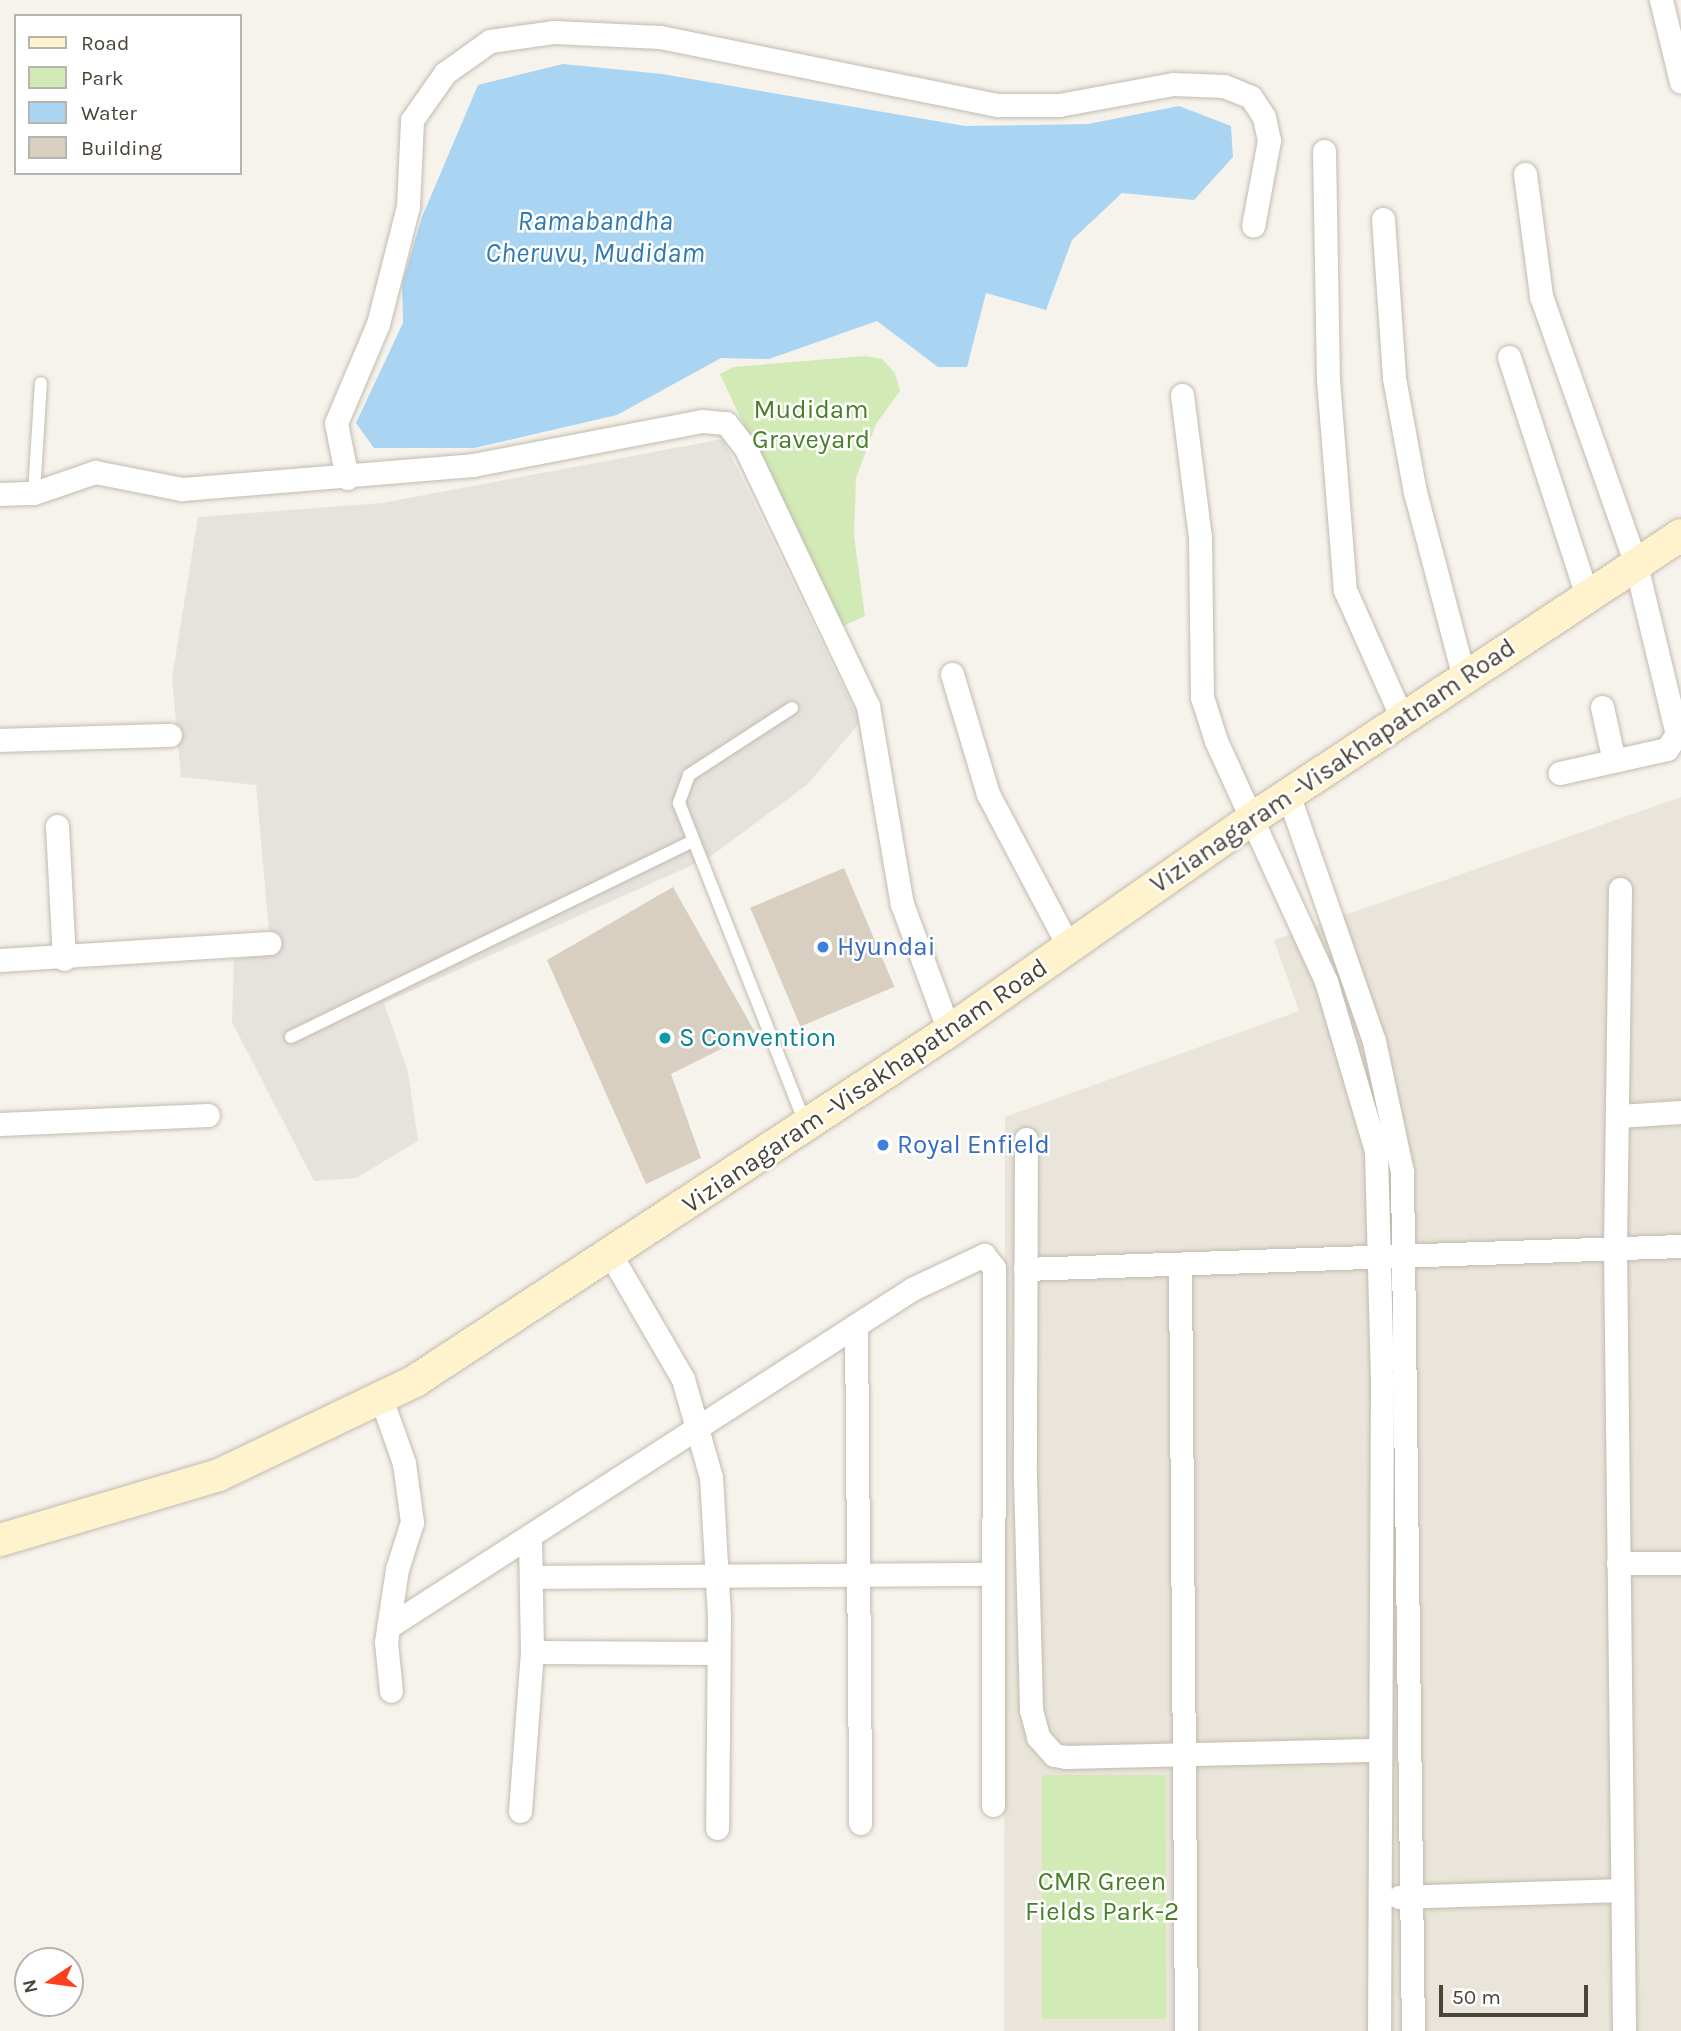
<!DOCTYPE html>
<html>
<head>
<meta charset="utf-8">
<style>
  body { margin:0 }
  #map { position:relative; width:1681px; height:2031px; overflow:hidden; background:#f6f3ec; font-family:Karla,sans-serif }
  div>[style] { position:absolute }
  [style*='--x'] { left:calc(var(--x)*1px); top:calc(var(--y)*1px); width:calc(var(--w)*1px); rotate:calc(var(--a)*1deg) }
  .residential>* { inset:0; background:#eae5da }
  .industrial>* { inset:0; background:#e6e2dd }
  .green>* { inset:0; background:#d2eab5; transform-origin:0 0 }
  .water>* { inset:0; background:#a9d4f2 }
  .building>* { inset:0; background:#d8cfc1; transform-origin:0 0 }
  .roads { filter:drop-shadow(0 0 2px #c2bbae) drop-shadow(0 0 2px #c2bbae) }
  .service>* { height:12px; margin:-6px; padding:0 6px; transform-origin:6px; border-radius:6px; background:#fff }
  .minor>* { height:23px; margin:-11.5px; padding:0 11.5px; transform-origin:11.5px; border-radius:11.5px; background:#fff }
  .secondary>* { height:32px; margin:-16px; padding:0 16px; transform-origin:16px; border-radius:16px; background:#fff3cd }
  .dots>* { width:19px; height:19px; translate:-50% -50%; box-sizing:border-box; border:4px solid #fff; border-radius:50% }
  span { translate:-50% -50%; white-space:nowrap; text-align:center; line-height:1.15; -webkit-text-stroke:5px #fff; paint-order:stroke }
  .park-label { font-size:26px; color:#4a7f2a }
  .street-label { font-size:26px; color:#4b4439 }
  .shop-label { font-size:26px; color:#366cbe }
  .left { translate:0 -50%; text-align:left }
  .culture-label { font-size:26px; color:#0d838f }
  .water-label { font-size:28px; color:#2e7ab2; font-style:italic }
  .legend { position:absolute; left:14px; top:14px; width:228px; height:161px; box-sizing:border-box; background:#fff; border:2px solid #b7b4b0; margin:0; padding:9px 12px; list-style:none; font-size:21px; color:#4b4439 }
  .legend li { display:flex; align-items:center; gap:14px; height:35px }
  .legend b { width:35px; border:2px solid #b7b4b0 }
  .north { position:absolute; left:14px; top:1947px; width:70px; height:70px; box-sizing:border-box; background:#fff; border:2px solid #b7b4b0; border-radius:50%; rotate:257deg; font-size:19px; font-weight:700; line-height:28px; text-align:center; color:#4b4439 }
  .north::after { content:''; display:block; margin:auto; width:24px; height:32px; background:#fc3f1d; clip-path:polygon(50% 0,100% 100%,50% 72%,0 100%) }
  .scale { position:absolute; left:1439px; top:1985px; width:149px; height:32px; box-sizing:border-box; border:4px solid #4b4439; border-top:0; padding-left:9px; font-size:21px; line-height:24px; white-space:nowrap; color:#4b4439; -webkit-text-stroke:5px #fff; paint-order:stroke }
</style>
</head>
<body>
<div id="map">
  <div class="residential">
    <i style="clip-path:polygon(1681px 797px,1681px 2031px,1004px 2031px,1005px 1117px,1299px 1011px,1274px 940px)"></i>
  </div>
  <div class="industrial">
    <i style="clip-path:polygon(723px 439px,860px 722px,808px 784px,710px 857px,384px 1003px,408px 1072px,418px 1141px,356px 1178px,314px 1181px,232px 1022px,234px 960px,271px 954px,256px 785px,181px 777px,172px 678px,198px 517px,382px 503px)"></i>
  </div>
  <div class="green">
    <i style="clip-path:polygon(865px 356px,882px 359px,895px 373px,900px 391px,876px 424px,856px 478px,854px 536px,865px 616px,839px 628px,720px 374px,733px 367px)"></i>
    <i style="left:1042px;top:1775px;width:124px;height:244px"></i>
  </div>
  <div class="water">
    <i style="clip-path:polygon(563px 64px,662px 74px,965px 126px,1088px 124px,1179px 106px,1231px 126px,1233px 157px,1194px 200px,1122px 193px,1072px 240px,1046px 310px,986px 293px,967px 367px,938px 367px,877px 321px,769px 359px,721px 358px,617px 415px,474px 448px,374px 448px,356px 423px,403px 323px,402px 284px,422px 217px,478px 85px)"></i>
  </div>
  <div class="building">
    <i style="left:844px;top:868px;width:129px;height:102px;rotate:67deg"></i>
    <i style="clip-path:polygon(673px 887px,755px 1032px,671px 1074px,701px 1158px,646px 1184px,547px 960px)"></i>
  </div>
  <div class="roads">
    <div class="service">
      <i style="--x:34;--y:493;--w:110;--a:-86.4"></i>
      <i style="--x:792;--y:708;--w:123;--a:147"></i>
      <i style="--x:689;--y:775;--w:30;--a:110"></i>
      <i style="--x:679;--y:803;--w:344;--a:68.5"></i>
      <i style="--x:291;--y:1037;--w:445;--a:-26"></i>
    </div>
    <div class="minor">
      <i style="--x:1661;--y:0;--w:84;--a:76.3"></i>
      <i style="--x:1324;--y:151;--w:229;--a:89"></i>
      <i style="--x:1328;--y:380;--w:211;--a:85.4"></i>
      <i style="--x:1345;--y:590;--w:140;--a:66"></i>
      <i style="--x:1525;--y:174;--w:123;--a:82.5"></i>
      <i style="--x:1541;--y:296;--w:285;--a:70.5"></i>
      <i style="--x:1636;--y:565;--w:174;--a:76.4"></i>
      <i style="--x:1677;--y:734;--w:18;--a:124"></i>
      <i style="--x:1667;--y:749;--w:110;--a:167.4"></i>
      <i style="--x:1383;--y:219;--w:159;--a:86"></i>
      <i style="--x:1394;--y:378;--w:116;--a:79.6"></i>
      <i style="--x:1415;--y:492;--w:191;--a:75.2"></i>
      <i style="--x:1509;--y:357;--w:250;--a:71.9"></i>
      <i style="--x:1182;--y:395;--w:143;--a:82.8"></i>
      <i style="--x:1200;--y:537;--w:160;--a:89.3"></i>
      <i style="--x:1202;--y:697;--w:46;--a:72.3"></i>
      <i style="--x:1216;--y:741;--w:264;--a:65.4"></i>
      <i style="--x:1326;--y:981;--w:177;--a:73.6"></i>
      <i style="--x:1376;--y:1151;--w:228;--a:88.5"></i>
      <i style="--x:1382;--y:1379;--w:652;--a:90.26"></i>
      <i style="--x:347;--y:478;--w:56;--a:-101.3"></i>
      <i style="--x:336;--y:423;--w:108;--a:-67"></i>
      <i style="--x:378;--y:324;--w:122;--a:-75.7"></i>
      <i style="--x:408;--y:206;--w:86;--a:-87.3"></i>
      <i style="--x:412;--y:120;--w:57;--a:-54.9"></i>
      <i style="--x:445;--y:73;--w:55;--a:-35.4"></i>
      <i style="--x:490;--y:41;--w:65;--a:-8"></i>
      <i style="--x:554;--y:32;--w:106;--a:2.7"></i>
      <i style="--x:660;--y:37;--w:345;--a:11.4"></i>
      <i style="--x:998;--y:105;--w:61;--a:0"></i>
      <i style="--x:1059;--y:105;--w:116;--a:-10.4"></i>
      <i style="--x:1173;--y:84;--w:51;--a:2.2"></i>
      <i style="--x:1224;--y:86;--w:29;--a:22"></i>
      <i style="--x:1251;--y:97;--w:24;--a:57"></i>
      <i style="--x:1264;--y:117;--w:24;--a:78"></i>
      <i style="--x:1269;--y:140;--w:87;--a:100.5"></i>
      <i style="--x:0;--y:494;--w:34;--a:-2"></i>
      <i style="--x:34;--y:493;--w:65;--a:-19"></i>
      <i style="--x:95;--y:472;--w:89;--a:11.1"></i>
      <i style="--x:182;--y:489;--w:292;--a:-4.7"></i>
      <i style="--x:473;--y:465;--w:233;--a:-10.9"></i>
      <i style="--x:702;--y:421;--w:24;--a:5"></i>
      <i style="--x:726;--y:423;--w:31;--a:52"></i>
      <i style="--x:745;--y:447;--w:287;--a:64.6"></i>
      <i style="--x:868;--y:706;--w:201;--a:80.3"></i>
      <i style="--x:902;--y:904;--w:135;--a:69.7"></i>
      <i style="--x:952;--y:674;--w:125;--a:73.3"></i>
      <i style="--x:988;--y:794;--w:173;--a:62.1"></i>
      <i style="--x:1602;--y:707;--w:55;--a:77.5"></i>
      <i style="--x:0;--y:740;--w:170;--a:-1.7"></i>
      <i style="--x:1288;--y:794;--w:262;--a:70.8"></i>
      <i style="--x:1374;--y:1041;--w:134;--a:77.9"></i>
      <i style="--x:1402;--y:1172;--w:859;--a:89.27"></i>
      <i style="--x:57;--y:826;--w:133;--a:87"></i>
      <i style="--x:1620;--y:889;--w:358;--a:90.8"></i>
      <i style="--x:1615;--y:1247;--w:784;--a:89.34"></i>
      <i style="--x:0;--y:960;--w:270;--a:-3.6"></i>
      <i style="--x:1618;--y:1116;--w:63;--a:-3.6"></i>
      <i style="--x:0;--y:1124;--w:208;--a:-2.5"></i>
      <i style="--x:1026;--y:1139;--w:339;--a:90.2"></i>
      <i style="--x:1025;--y:1478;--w:232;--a:88.5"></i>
      <i style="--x:1031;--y:1710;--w:28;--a:75"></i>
      <i style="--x:1038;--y:1737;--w:24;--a:48"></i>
      <i style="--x:1054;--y:1755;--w:12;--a:9"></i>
      <i style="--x:1066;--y:1757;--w:314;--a:-1.3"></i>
      <i style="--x:612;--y:1257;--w:141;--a:59.8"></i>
      <i style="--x:683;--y:1379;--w:102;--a:74.1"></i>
      <i style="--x:711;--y:1477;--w:138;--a:86.7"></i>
      <i style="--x:719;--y:1615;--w:213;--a:90.5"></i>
      <i style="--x:1180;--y:1266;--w:765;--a:89.55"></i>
      <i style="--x:1025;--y:1269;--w:656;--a:-2.01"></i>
      <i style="--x:856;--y:1325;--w:498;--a:89.5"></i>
      <i style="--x:381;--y:1398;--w:69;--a:70.5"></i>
      <i style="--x:404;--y:1463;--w:60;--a:82.3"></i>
      <i style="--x:412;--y:1522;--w:49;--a:107.7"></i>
      <i style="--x:397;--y:1569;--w:74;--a:98.6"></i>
      <i style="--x:386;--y:1642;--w:49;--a:84.2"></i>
      <i style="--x:1618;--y:1563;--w:63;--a:0"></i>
      <i style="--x:531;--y:1577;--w:462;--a:-0.4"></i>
      <i style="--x:388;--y:1627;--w:624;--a:-32.82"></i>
      <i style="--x:912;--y:1289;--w:80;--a:-25.3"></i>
      <i style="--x:984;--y:1255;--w:16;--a:52"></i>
      <i style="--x:994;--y:1268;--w:537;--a:90.11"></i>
      <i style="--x:532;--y:1652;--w:186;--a:0.3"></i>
      <i style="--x:520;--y:1811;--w:159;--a:-85.7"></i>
      <i style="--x:532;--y:1652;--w:113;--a:-91"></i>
      <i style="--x:1399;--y:1897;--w:221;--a:-1.8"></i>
    </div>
    <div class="secondary">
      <i style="--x:0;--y:1540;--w:228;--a:-16.5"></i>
      <i style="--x:219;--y:1475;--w:217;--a:-25.6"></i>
      <i style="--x:415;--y:1381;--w:638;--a:-33.24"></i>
      <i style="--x:949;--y:1031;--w:371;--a:-35"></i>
      <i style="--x:1253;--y:818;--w:513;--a:-33.47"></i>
    </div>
  </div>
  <div class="dots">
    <i style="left:823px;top:947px;background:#3f7fe0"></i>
    <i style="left:665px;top:1038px;background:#0f9aa8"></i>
    <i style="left:883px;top:1145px;background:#3f7fe0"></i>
  </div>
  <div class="park-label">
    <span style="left:811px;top:425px">Mudidam<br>Graveyard</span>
    <span style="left:1102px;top:1897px">CMR Green<br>Fields Park-2</span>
  </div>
  <div class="street-label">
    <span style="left:1333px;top:766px;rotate:-34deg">Vizianagaram -Visakhapatnam Road</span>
    <span style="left:865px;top:1086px;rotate:-34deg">Vizianagaram -Visakhapatnam Road</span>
  </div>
  <div class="shop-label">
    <span class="left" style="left:837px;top:947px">Hyundai</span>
    <span class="left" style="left:897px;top:1145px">Royal Enfield</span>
  </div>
  <div class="culture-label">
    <span class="left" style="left:679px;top:1038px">S Convention</span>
  </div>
  <div class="water-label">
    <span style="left:595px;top:237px">Ramabandha<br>Cheruvu, Mudidam</span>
  </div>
  <ul class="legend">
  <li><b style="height:9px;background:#fff3cd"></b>Road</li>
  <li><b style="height:19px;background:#d2eab5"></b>Park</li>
  <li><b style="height:19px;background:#a9d4f2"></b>Water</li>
  <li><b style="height:19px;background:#d8cfc1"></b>Building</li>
  </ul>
  <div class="north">N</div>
  <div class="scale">50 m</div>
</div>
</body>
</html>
